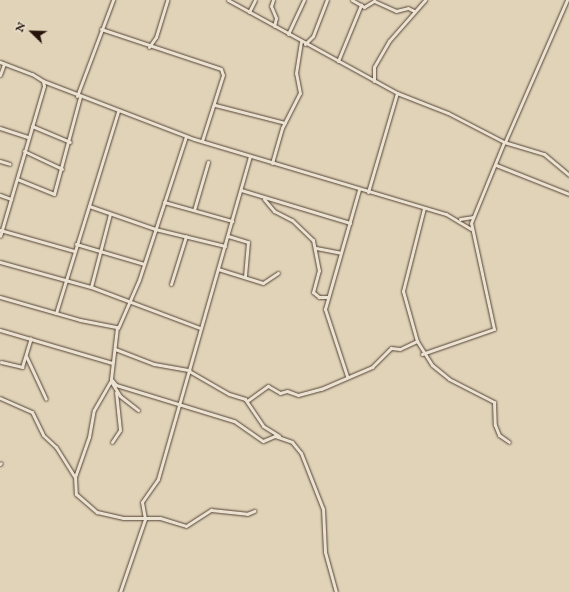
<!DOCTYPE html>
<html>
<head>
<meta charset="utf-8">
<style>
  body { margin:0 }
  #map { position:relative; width:569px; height:592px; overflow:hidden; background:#e0d3b8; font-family:"IM FELL English",serif }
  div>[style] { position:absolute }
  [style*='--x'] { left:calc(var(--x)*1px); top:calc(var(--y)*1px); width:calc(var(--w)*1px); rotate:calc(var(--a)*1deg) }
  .roads { filter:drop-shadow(0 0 1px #554336) drop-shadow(0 0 1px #554336) }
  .street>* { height:3px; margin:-1.5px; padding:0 1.5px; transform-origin:1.5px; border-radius:1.5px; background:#ebe2d1 }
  span { translate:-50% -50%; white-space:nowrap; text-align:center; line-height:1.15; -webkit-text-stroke:3.5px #ebe2d1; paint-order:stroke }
  .north { position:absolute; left:12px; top:12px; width:40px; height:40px; -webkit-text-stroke:3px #ebe2d1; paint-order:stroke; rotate:293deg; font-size:11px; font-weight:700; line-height:16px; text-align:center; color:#27130b }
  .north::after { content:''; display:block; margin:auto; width:14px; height:18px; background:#27130b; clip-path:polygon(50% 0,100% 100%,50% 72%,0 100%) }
</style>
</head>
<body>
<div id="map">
  <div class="roads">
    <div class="street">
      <i style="--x:228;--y:0;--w:193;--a:28.8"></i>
      <i style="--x:397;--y:93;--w:55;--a:21.4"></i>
      <i style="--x:448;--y:113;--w:63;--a:27.4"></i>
      <i style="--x:504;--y:142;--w:42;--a:16.7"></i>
      <i style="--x:544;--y:154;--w:33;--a:40"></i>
      <i style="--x:273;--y:0;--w:6;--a:108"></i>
      <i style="--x:271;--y:6;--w:13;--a:67"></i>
      <i style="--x:276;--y:18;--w:8;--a:104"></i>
      <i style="--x:352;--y:0;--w:14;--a:30"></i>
      <i style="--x:364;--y:7;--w:12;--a:-31"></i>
      <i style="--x:374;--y:1;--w:24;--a:24"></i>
      <i style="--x:396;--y:11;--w:12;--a:-14"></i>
      <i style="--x:408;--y:8;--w:7;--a:27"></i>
      <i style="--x:249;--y:12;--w:13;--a:-63"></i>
      <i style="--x:101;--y:29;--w:126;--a:18.4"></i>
      <i style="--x:221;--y:69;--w:6;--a:72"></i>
      <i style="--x:223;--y:75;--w:69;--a:107.7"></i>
      <i style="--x:288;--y:34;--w:38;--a:-65"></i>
      <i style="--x:305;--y:44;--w:11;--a:-45"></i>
      <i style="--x:313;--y:36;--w:39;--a:-69"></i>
      <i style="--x:149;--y:47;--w:12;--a:-55"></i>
      <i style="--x:156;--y:37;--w:39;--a:-73"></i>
      <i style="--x:338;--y:61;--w:61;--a:-67.7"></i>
      <i style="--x:0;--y:62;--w:34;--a:21"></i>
      <i style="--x:32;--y:74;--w:13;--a:32"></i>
      <i style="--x:43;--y:81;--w:5;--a:79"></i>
      <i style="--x:44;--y:86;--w:156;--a:106.3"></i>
      <i style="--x:0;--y:75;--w:12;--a:-70"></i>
      <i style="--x:43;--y:81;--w:162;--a:21"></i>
      <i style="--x:194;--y:139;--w:263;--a:16.6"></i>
      <i style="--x:446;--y:214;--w:29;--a:31"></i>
      <i style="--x:374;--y:81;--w:14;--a:-90"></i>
      <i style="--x:374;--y:67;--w:30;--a:-60"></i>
      <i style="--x:389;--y:41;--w:55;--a:-48.7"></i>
      <i style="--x:77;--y:96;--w:103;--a:-69.4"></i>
      <i style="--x:215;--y:105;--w:72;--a:14.4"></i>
      <i style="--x:32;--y:126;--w:41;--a:22.8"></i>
      <i style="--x:0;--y:128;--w:29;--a:18"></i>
      <i style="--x:505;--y:142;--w:155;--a:-66.4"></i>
      <i style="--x:24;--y:151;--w:42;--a:25.3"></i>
      <i style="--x:0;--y:161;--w:10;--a:17"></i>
      <i style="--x:272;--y:163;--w:36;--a:-74"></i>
      <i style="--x:282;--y:128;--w:39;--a:-63"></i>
      <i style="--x:300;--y:93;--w:20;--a:-101"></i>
      <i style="--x:296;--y:73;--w:31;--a:-81"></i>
      <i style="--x:496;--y:165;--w:79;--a:21.7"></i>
      <i style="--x:17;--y:179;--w:40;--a:22"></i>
      <i style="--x:54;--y:194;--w:100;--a:-75"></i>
      <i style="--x:241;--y:190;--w:114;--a:16.8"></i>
      <i style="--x:368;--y:192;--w:103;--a:-73.7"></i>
      <i style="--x:0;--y:195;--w:12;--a:20"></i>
      <i style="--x:264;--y:199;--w:16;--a:50"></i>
      <i style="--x:274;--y:211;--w:20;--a:27"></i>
      <i style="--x:292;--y:220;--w:29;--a:44"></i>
      <i style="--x:313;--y:240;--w:31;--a:79"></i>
      <i style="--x:319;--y:270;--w:23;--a:105"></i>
      <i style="--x:313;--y:292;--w:8;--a:40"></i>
      <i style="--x:319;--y:297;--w:9;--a:0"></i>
      <i style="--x:164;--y:202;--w:71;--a:15.6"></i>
      <i style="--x:89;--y:206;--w:70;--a:19.2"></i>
      <i style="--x:155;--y:229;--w:72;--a:13.7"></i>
      <i style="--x:424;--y:208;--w:86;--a:104.2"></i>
      <i style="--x:403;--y:291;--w:52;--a:74.4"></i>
      <i style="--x:417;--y:341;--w:28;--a:58"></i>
      <i style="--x:432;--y:365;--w:22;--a:39"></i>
      <i style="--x:449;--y:379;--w:51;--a:27.1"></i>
      <i style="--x:494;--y:402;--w:23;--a:88"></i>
      <i style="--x:495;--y:425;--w:11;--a:68"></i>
      <i style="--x:499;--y:435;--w:12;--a:35"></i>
      <i style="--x:194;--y:210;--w:50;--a:-73.7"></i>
      <i style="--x:460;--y:219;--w:12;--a:-9"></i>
      <i style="--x:0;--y:230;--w:77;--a:15.8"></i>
      <i style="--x:228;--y:236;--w:21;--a:17"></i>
      <i style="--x:248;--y:242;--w:35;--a:95"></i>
      <i style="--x:76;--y:244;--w:71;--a:16.4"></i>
      <i style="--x:316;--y:248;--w:25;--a:11"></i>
      <i style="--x:0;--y:262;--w:94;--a:15.4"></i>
      <i style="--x:91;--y:287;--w:116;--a:20.6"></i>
      <i style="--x:218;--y:269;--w:47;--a:17.3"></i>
      <i style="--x:263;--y:283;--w:18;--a:-34"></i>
      <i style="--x:171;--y:284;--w:50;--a:-72.6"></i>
      <i style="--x:91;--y:287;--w:75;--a:-75.4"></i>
      <i style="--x:0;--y:297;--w:83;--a:16"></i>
      <i style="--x:80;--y:320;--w:38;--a:11"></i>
      <i style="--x:117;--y:327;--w:52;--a:96.6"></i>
      <i style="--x:111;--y:379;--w:8;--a:50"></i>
      <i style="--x:116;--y:385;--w:123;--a:17"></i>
      <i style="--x:234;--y:421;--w:35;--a:35"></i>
      <i style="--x:263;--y:441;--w:13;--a:-23"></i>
      <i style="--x:275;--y:436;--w:18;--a:19"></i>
      <i style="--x:292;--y:442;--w:14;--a:51"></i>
      <i style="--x:301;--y:453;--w:60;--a:68.6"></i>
      <i style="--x:323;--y:509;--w:43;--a:87.3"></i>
      <i style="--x:325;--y:552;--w:41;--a:74.6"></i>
      <i style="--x:56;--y:313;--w:211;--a:-72.9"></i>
      <i style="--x:118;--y:328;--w:52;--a:-66.4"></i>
      <i style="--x:139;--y:280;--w:151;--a:-71.9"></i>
      <i style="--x:0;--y:330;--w:117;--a:16.4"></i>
      <i style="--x:115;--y:349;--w:42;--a:21"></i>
      <i style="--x:154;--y:364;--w:36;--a:10"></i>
      <i style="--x:422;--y:354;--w:76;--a:-19.1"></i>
      <i style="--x:494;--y:329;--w:108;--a:-102.2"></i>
      <i style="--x:471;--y:223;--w:87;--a:-67.8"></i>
      <i style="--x:26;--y:356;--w:47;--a:65.1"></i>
      <i style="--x:1;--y:362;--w:22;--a:13"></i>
      <i style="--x:22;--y:367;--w:30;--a:-73"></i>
      <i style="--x:189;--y:371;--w:46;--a:29.9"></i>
      <i style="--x:229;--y:394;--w:17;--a:17"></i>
      <i style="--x:245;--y:399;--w:32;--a:56"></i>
      <i style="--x:263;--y:426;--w:19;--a:32"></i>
      <i style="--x:347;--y:376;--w:71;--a:-108.2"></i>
      <i style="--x:325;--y:309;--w:124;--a:-74.1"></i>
      <i style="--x:112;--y:383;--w:15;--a:58"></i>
      <i style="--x:120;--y:396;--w:23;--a:38"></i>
      <i style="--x:0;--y:398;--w:35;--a:24"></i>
      <i style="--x:32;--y:412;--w:25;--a:64"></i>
      <i style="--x:43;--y:435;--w:18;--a:43"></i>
      <i style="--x:56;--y:447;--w:36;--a:58"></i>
      <i style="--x:75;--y:477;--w:17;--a:87"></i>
      <i style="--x:76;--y:494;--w:28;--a:41"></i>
      <i style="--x:97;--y:512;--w:27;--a:13"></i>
      <i style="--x:123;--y:518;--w:37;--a:0"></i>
      <i style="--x:160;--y:518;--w:27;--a:17"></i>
      <i style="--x:186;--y:526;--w:30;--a:-33"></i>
      <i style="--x:211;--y:510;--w:36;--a:6"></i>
      <i style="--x:247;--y:514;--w:8;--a:-23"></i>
      <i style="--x:247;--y:401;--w:26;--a:-36"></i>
      <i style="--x:268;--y:386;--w:14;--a:30"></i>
      <i style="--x:280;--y:393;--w:7;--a:-16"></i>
      <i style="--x:287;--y:391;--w:12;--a:20"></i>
      <i style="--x:298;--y:395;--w:24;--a:-15"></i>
      <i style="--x:321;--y:389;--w:56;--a:-23.3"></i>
      <i style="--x:372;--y:367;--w:27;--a:-45"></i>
      <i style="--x:391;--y:348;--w:9;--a:6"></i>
      <i style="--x:400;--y:349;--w:19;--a:-25"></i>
      <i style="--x:112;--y:442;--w:14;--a:-56"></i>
      <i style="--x:120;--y:430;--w:38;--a:-96"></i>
      <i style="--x:0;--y:464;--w:1;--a:-45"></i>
      <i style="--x:75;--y:477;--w:42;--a:-70.7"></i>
      <i style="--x:89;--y:437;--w:27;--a:-80"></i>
      <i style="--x:94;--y:410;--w:34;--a:-60"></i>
      <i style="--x:120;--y:592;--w:77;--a:-71.1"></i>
      <i style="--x:145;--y:519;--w:17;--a:-100"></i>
      <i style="--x:142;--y:502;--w:28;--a:-55"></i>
      <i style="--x:158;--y:479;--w:335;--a:-74.1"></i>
    </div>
  </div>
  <div class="north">N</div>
</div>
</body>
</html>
